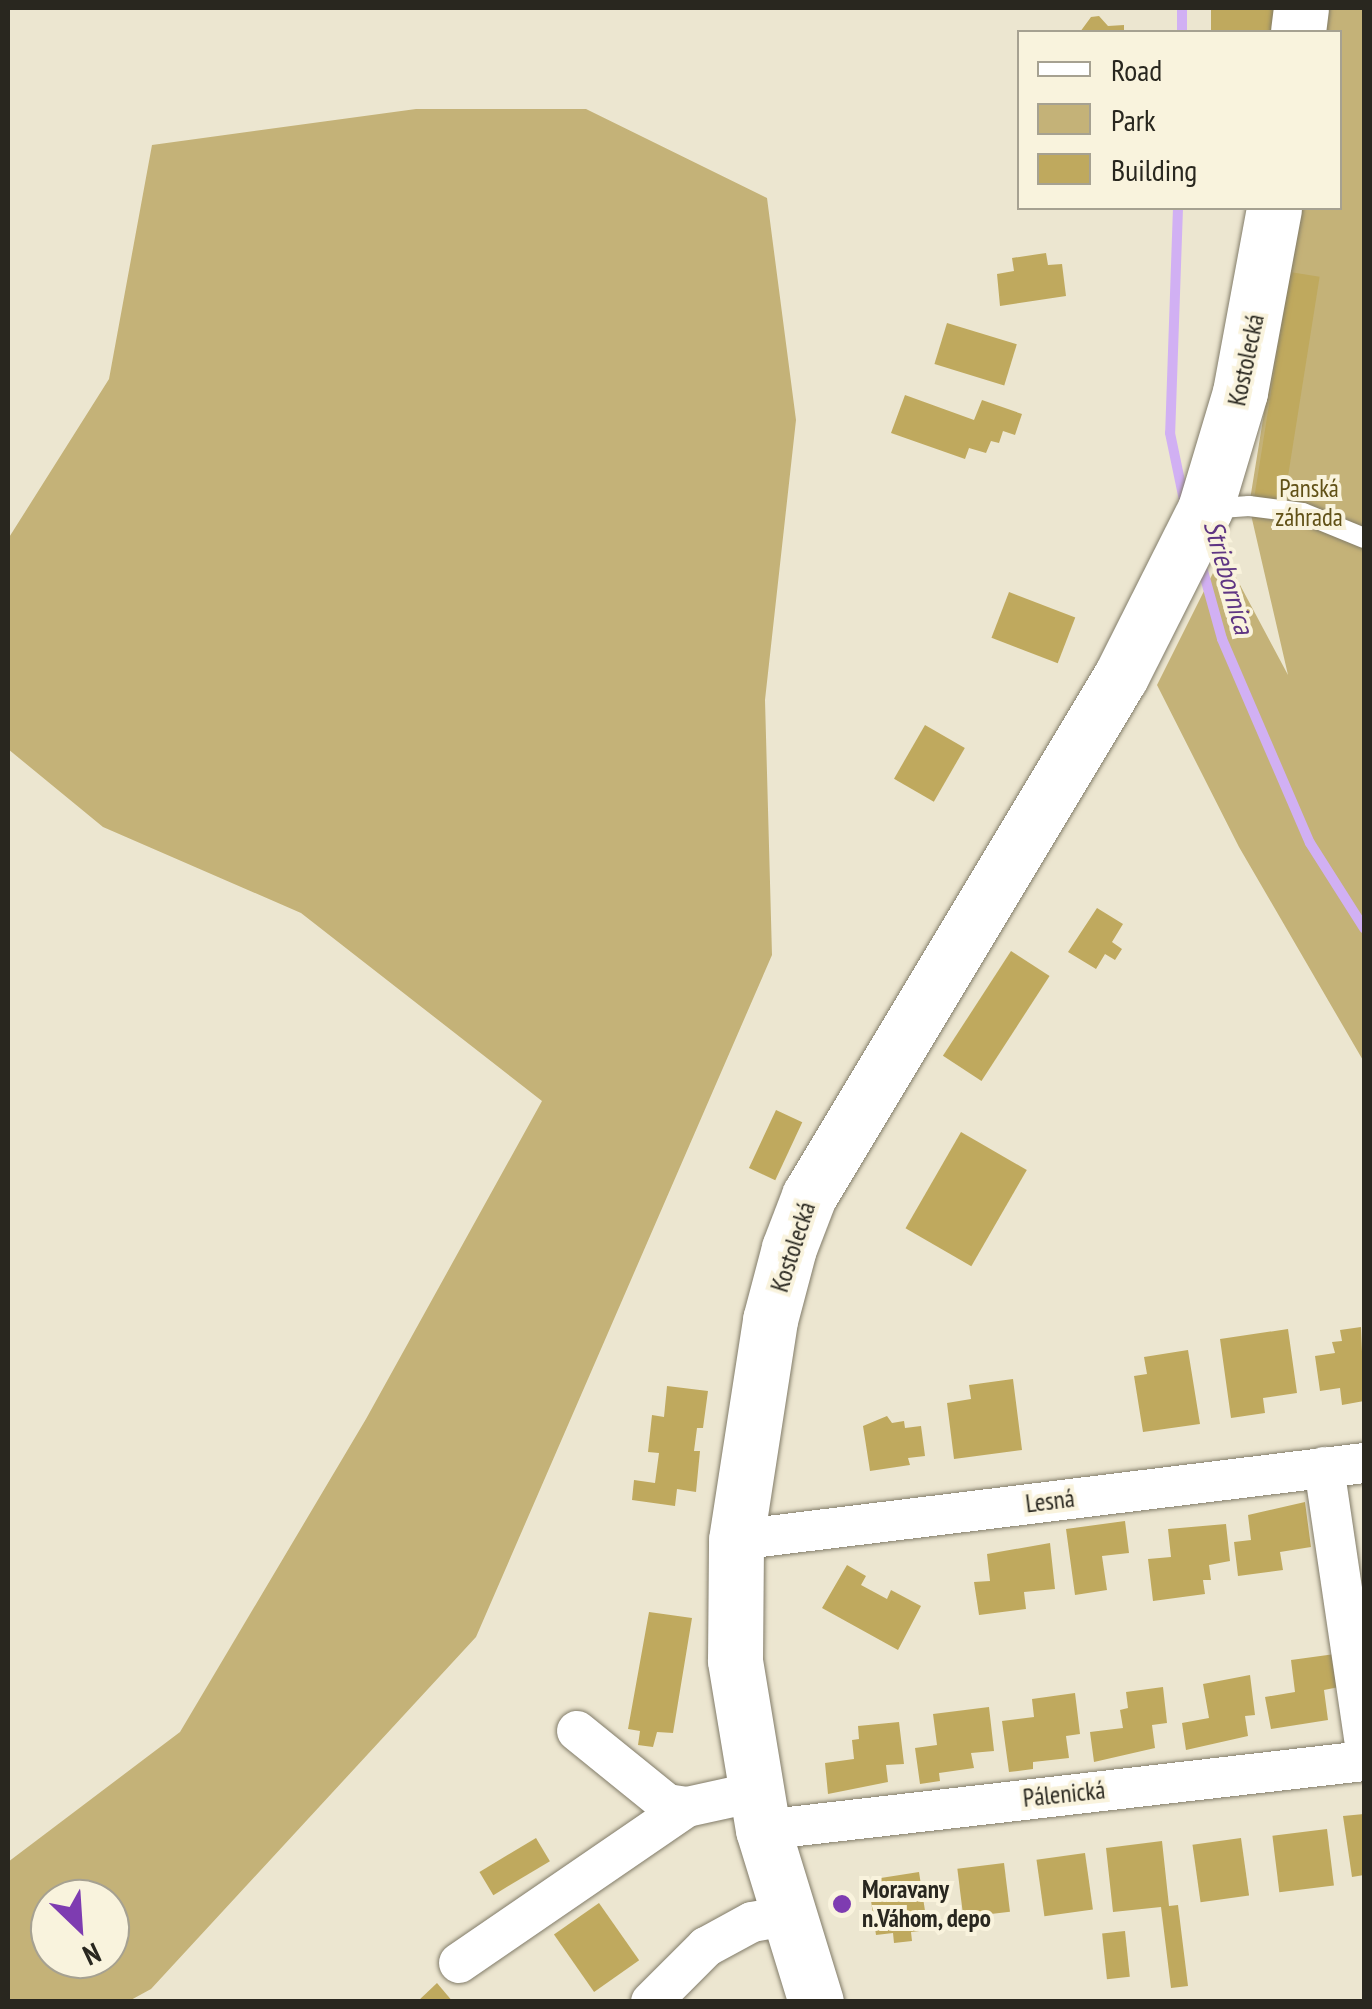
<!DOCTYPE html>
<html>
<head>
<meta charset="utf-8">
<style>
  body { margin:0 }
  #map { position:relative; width:1372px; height:2009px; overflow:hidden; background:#ece6d0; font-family:"PT Sans Narrow",sans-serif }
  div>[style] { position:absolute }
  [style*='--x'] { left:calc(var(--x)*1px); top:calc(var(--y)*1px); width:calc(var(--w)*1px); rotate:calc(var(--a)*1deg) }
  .green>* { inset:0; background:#c4b278 }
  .stream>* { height:10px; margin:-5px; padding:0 5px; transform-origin:5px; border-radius:5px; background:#d1b0f3 }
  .building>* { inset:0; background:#bfa95e; transform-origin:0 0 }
  .roads { filter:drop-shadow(0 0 2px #827c69) drop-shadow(0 0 2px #827c69) }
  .lane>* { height:20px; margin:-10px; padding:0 10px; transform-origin:10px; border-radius:10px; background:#fff }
  .street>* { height:40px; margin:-20px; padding:0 20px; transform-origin:20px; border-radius:20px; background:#fff }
  .secondary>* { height:55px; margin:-27.5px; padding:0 27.5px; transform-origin:27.5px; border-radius:27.5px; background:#fff }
  .dots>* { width:28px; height:28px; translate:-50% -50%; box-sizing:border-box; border:5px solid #f9f3dd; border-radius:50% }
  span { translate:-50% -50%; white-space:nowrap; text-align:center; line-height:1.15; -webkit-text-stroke:8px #f9f3dd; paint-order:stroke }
  .street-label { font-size:25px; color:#29271f }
  .park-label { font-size:25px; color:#615117 }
  .poi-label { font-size:25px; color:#29271f; font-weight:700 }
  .left { translate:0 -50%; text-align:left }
  .water-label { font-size:28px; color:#5f3583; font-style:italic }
  .frame { position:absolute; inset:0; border:10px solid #29271f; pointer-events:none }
  .legend { position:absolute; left:1017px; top:30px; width:325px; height:180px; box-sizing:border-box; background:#f9f3dd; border:2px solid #a6a191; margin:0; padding:12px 18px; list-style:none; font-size:30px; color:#29271f }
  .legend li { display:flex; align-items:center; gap:20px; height:50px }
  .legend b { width:50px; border:2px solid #a6a191 }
  .north { position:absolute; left:30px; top:1879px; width:100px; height:100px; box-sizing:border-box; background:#f9f3dd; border:2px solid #a6a191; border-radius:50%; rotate:155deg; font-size:28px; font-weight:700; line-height:40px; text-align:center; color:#29271f }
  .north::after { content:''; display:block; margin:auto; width:35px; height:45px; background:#7e3cb1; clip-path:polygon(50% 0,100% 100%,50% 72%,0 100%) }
</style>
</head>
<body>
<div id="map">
  <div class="green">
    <i style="clip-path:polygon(1327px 8px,1364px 8px,1364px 1062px,1239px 847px,1157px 685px,1223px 553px,1288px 675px,1249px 506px,1297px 208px,1340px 208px,1340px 32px,1323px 32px)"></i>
    <i style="clip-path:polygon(evenodd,416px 109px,586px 109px,767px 198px,796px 420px,765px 700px,772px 955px,476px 1637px,151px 1989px,129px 2001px,8px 2001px,8px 1862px,180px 1732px,366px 1419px,542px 1101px,301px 913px,103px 827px,8px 749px,8px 539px,109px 379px,152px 145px,416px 109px,110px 1899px,110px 1959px,50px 1959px,50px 1899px,110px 1899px)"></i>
  </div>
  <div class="stream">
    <i style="--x:1182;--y:8;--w:24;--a:90"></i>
    <i style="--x:1178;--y:208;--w:225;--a:92"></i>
    <i style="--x:1170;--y:433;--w:74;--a:78.2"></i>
    <i style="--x:1200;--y:560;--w:82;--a:74.4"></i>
    <i style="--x:1222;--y:639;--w:222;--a:66.7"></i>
    <i style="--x:1310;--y:843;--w:101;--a:57.6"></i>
  </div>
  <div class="building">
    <i style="left:1211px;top:8px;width:65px;height:24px"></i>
    <i style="clip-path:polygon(1099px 16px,1108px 26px,1124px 25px,1124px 32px,1080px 32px,1091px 17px)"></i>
    <i style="clip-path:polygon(1046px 253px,1048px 265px,1062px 264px,1066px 296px,1000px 306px,997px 274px,1014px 271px,1012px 258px)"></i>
    <i style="left:1290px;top:272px;width:30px;height:229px;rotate:9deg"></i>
    <i style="left:947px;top:323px;width:73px;height:43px;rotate:17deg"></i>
    <i style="clip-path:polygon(905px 395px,974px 420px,982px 400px,1022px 414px,1015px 435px,1003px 431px,999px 443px,991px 441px,986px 453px,969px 448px,965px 459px,891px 433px)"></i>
    <i style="left:1009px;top:592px;width:71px;height:49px;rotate:21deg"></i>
    <i style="left:925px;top:725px;width:46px;height:62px;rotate:30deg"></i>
    <i style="clip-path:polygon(1097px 908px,1123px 924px,1112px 942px,1122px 949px,1115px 960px,1105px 954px,1096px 969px,1068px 952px)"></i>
    <i style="left:1011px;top:951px;width:46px;height:125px;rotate:33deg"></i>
    <i style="left:776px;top:1110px;width:29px;height:64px;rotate:25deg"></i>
    <i style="left:961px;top:1132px;width:76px;height:111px;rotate:30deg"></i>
    <i style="clip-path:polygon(1361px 1327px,1364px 1401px,1342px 1405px,1340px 1388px,1320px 1391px,1315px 1356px,1335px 1353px,1332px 1342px,1342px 1341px,1340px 1330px)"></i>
    <i style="clip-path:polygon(1288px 1329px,1297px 1393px,1263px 1398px,1265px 1413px,1231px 1418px,1220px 1339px)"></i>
    <i style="clip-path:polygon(1188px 1350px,1200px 1424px,1143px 1432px,1134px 1376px,1147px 1374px,1144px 1357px)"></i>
    <i style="clip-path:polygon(1013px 1379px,1022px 1450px,954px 1459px,947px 1403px,971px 1399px,969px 1385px)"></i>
    <i style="clip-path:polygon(667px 1386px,708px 1391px,703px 1428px,697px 1428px,694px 1451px,700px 1451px,696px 1492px,677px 1489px,675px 1506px,632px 1500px,634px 1480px,655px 1483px,659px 1453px,648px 1452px,652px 1415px,664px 1417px)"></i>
    <i style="clip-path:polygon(887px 1416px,892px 1423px,904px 1421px,905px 1428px,921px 1426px,925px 1456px,908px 1458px,910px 1465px,870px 1471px,863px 1426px)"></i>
    <i style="clip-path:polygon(1305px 1502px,1311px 1547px,1280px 1552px,1283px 1570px,1238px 1576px,1234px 1542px,1251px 1540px,1248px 1515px)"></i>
    <i style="clip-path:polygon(1125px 1521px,1129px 1553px,1102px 1556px,1107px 1590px,1075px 1595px,1066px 1529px)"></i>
    <i style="clip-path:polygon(1226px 1524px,1230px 1561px,1209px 1565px,1211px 1580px,1203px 1580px,1205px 1594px,1153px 1601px,1148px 1559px,1171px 1557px,1168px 1529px)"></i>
    <i style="clip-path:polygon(1050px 1543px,1055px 1589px,1024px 1592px,1026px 1609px,979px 1615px,974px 1582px,990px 1581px,987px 1554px)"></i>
    <i style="clip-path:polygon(847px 1565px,866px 1576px,861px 1585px,887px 1599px,891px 1590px,921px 1606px,898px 1650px,822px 1608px)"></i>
    <i style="clip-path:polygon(649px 1612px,692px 1618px,673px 1733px,657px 1732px,653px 1747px,638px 1745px,640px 1731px,628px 1729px)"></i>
    <i style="clip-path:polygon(1335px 1654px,1339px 1687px,1324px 1690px,1328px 1720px,1271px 1729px,1265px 1697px,1295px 1692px,1291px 1660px)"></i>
    <i style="clip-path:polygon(1250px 1675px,1255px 1715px,1245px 1716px,1248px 1736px,1186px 1750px,1182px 1723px,1209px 1718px,1203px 1684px)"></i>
    <i style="clip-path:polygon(1163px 1687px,1167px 1723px,1152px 1725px,1155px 1748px,1094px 1762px,1090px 1732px,1123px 1728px,1120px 1710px,1128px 1708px,1126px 1692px)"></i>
    <i style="clip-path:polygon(1075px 1693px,1080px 1734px,1066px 1736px,1069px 1758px,1033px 1762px,1033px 1769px,1009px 1772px,1002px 1721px,1034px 1717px,1032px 1699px)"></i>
    <i style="clip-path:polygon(989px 1707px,994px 1751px,971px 1753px,974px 1768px,939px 1773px,940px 1781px,920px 1784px,915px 1748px,937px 1745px,933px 1714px)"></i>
    <i style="clip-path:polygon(899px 1722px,904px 1764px,886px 1765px,888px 1782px,828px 1794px,825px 1763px,854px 1759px,852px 1740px,859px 1739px,858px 1726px)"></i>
    <i style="clip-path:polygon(1364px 1814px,1364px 1875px,1352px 1877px,1343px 1816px)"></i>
    <i style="left:1327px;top:1829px;width:57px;height:55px;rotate:83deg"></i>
    <i style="left:536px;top:1838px;width:27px;height:66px;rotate:59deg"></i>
    <i style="left:1241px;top:1838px;width:58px;height:49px;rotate:82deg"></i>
    <i style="clip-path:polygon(1162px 1841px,1169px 1906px,1178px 1905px,1188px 1986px,1171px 1988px,1161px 1907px,1113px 1912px,1106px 1848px)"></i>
    <i style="left:1085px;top:1853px;width:57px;height:49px;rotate:82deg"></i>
    <i style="left:1004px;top:1863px;width:49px;height:47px;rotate:83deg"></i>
    <i style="clip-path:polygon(919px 1872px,928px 1930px,911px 1932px,912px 1941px,894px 1943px,893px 1933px,876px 1935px,868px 1880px)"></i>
    <i style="left:599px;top:1903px;width:70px;height:55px;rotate:55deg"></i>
    <i style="left:1125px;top:1931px;width:46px;height:23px;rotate:84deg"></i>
    <i style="clip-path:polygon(437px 1983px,453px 2002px,417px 2002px)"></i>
  </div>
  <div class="roads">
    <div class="lane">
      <i style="--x:1207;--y:509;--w:42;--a:-4.1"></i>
      <i style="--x:1249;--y:506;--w:54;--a:7.4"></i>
      <i style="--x:1303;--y:513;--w:66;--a:22.3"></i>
    </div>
    <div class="street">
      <i style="--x:1324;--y:1467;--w:275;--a:81.6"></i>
      <i style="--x:736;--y:1540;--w:633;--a:-6.99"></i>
      <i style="--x:577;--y:1731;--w:116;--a:39"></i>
      <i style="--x:667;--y:1804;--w:20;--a:9"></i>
      <i style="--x:687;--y:1807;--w:70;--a:-12.4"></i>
      <i style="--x:763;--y:1830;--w:605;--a:-6.55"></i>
      <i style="--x:459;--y:1963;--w:276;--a:-34.4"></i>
      <i style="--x:651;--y:2002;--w:78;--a:-45"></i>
      <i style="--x:706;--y:1947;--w:52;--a:-28.5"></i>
      <i style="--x:752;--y:1922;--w:35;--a:-10"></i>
    </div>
    <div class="secondary">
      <i style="--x:1298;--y:32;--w:24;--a:-83"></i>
      <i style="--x:816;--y:2002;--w:180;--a:-107.1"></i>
      <i style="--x:763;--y:1830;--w:172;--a:-99.4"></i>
      <i style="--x:735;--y:1660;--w:120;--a:-89.5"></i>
      <i style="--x:736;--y:1540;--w:223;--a:-81.2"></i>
      <i style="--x:770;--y:1320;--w:74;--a:-75.2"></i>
      <i style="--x:789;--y:1248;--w:56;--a:-69"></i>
      <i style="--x:809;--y:1196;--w:606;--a:-59.04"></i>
      <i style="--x:1121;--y:676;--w:187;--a:-63.3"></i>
      <i style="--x:1205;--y:509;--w:122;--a:-73.3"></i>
      <i style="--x:1240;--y:392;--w:187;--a:-79.5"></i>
    </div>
  </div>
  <div class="dots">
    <i style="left:842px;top:1904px;background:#7e3cb1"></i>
  </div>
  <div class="street-label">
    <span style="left:1246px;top:360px;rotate:-78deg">Kostolecká</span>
    <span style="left:793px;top:1247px;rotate:-72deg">Kostolecká</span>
    <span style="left:1050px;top:1501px;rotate:-7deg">Lesná</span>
    <span style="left:1064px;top:1794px;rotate:-6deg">Pálenická</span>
  </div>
  <div class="park-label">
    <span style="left:1309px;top:503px">Panská<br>záhrada</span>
  </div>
  <div class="poi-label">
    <span class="left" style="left:862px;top:1904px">Moravany<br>n.Váhom, depo</span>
  </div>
  <div class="water-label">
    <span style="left:1229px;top:577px;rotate:74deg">Striebornica</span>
  </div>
  <div class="frame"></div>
  <ul class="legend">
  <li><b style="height:12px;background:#fff"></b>Road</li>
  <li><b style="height:28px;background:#c4b278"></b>Park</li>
  <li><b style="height:28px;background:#bfa95e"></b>Building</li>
  </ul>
  <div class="north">N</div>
</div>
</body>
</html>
